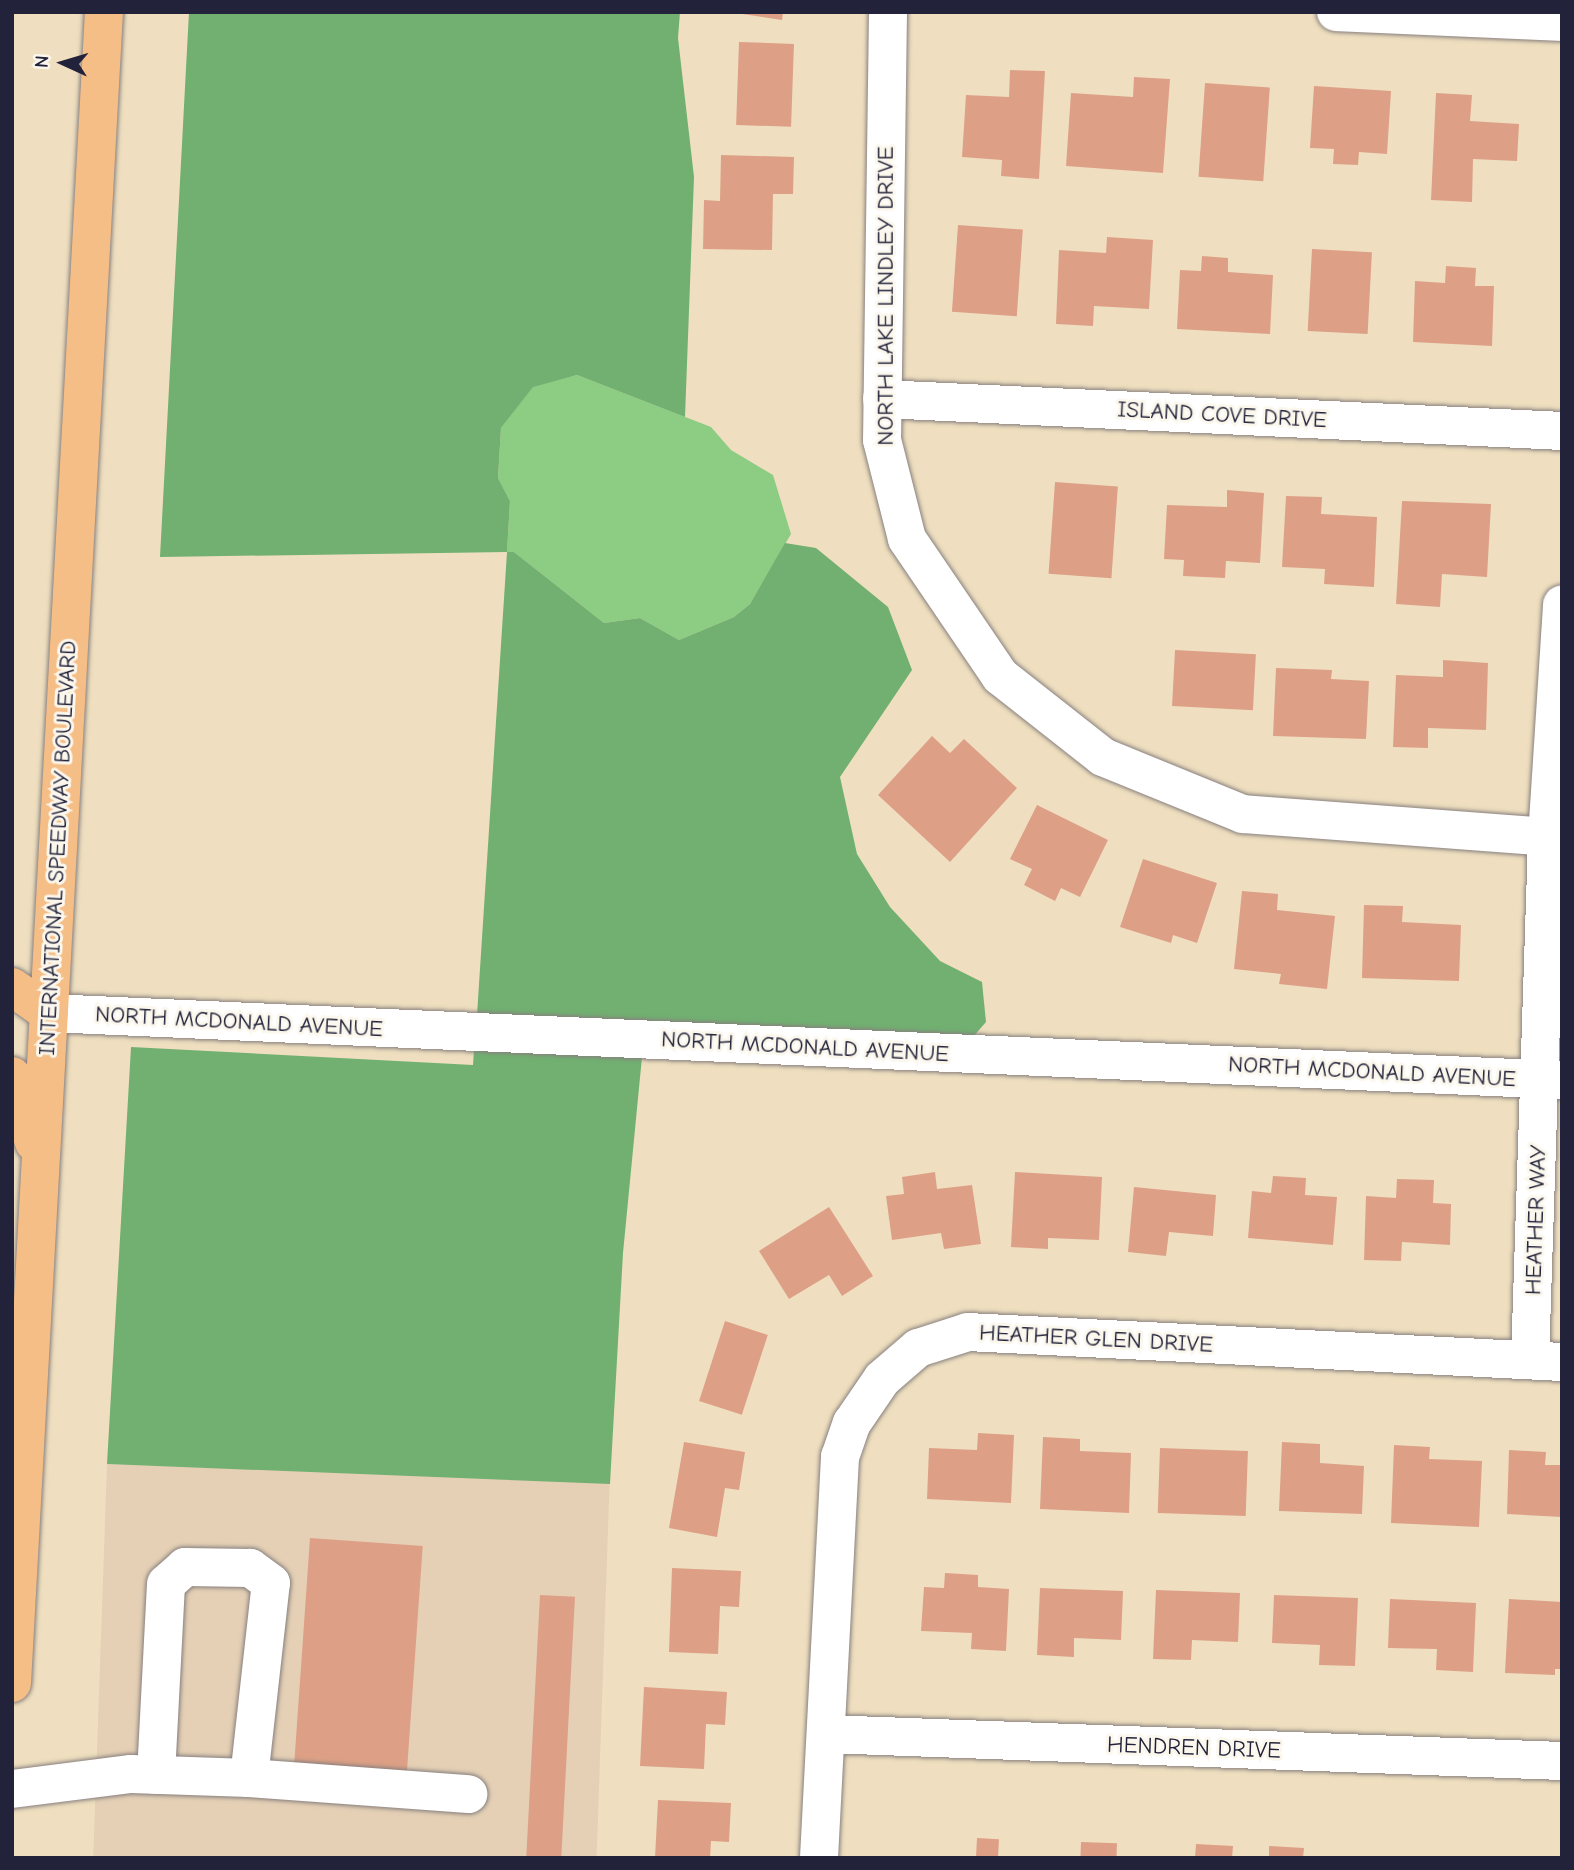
<!DOCTYPE html>
<html>
<head>
<meta charset="utf-8">
<style>
  body { margin:0 }
  #map { position:relative; width:1574px; height:1870px; overflow:hidden; background:#efdfc0; font-family:"Comic Neue",sans-serif }
  div>[style] { position:absolute }
  [style*='--x'] { left:calc(var(--x)*1px); top:calc(var(--y)*1px); width:calc(var(--w)*1px); rotate:calc(var(--a)*1deg) }
  .built>* { inset:0; background:#e5d0b6; transform-origin:0 0 }
  .green>* { inset:0; background:#8ccc83 }
  .forest>* { inset:0; background:#71b071 }
  .building>* { inset:0; background:#dda086; transform-origin:0 0 }
  .roads { filter:drop-shadow(0 0 2px #88807e) drop-shadow(0 0 2px #88807e) }
  .minor>* { height:38px; margin:-19px; padding:0 19px; transform-origin:19px; border-radius:19px; background:#fff }
  .major>* { height:38px; margin:-19px; padding:0 19px; transform-origin:19px; border-radius:19px; background:#f6be87 }
  span { translate:-50% -50%; white-space:nowrap; text-align:center; line-height:1.15; -webkit-text-stroke:6px #fbf7ec; paint-order:stroke }
  .street-label { font-size:23px; color:#22223b }
  .frame { position:absolute; inset:0; border:14px solid #22223b; pointer-events:none }
  .north { position:absolute; left:28px; top:28px; width:70px; height:70px; -webkit-text-stroke:5px #fbf7ec; paint-order:stroke; rotate:274deg; font-size:19px; font-weight:700; line-height:28px; text-align:center; color:#22223b }
  .north::after { content:''; display:block; margin:auto; width:24px; height:32px; background:#22223b; clip-path:polygon(50% 0,100% 100%,50% 72%,0 100%) }
</style>
</head>
<body>
<div id="map">
  <div class="built">
    <i style="left:107px;top:1464px;width:503px;height:395px;rotate:2deg"></i>
  </div>
  <div class="green">
    <i style="clip-path:polygon(577px 375px,711px 427px,731px 450px,773px 475px,791px 534px,750px 604px,734px 617px,679px 640px,640px 618px,604px 623px,514px 552px,507px 552px,510px 501px,498px 478px,501px 428px,533px 386px)"></i>
  </div>
  <div class="forest">
    <i style="clip-path:polygon(189px 12px,680px 12px,678px 38px,694px 177px,685px 417px,577px 375px,533px 387px,501px 428px,498px 478px,510px 501px,507px 552px,514px 552px,604px 623px,640px 618px,679px 640px,734px 617px,750px 604px,785px 543px,816px 548px,888px 607px,912px 670px,840px 777px,857px 854px,890px 907px,940px 961px,982px 982px,986px 1022px,973px 1037px,477px 1015px,507px 552px,160px 557px)"></i>
    <i style="clip-path:polygon(131px 1047px,473px 1065px,474px 1050px,642px 1057px,623px 1253px,610px 1484px,107px 1464px)"></i>
  </div>
  <div class="building">
    <i style="clip-path:polygon(729px 12px,783px 12px,782px 20px)"></i>
    <i style="left:739px;top:42px;width:55px;height:83px;rotate:2deg"></i>
    <i style="clip-path:polygon(1010px 70px,1045px 71px,1039px 179px,1001px 176px,1002px 160px,962px 157px,966px 95px,1009px 97px)"></i>
    <i style="clip-path:polygon(1134px 77px,1170px 79px,1163px 173px,1066px 166px,1071px 93px,1133px 97px)"></i>
    <i style="left:1205px;top:83px;width:65px;height:94px;rotate:4deg"></i>
    <i style="clip-path:polygon(1314px 86px,1391px 91px,1387px 154px,1359px 152px,1358px 165px,1333px 164px,1334px 149px,1310px 148px)"></i>
    <i style="clip-path:polygon(1436px 93px,1472px 95px,1470px 121px,1519px 124px,1517px 161px,1473px 159px,1472px 202px,1431px 200px)"></i>
    <i style="clip-path:polygon(721px 155px,794px 157px,793px 194px,773px 194px,772px 250px,703px 249px,704px 200px,720px 201px)"></i>
    <i style="left:958px;top:225px;width:65px;height:87px;rotate:4deg"></i>
    <i style="clip-path:polygon(1107px 237px,1153px 240px,1149px 309px,1094px 306px,1093px 326px,1056px 324px,1059px 250px,1106px 253px)"></i>
    <i style="left:1312px;top:249px;width:60px;height:82px;rotate:3deg"></i>
    <i style="clip-path:polygon(1202px 256px,1228px 258px,1228px 272px,1273px 275px,1270px 334px,1177px 329px,1180px 270px,1201px 271px)"></i>
    <i style="clip-path:polygon(1446px 266px,1476px 268px,1475px 286px,1494px 286px,1492px 346px,1413px 342px,1415px 281px,1445px 283px)"></i>
    <i style="left:1055px;top:482px;width:63px;height:92px;rotate:4deg"></i>
    <i style="clip-path:polygon(1227px 490px,1264px 493px,1260px 563px,1226px 561px,1225px 578px,1183px 576px,1184px 560px,1164px 559px,1167px 505px,1227px 507px)"></i>
    <i style="clip-path:polygon(1286px 496px,1322px 497px,1321px 514px,1377px 517px,1374px 587px,1324px 584px,1325px 569px,1282px 567px)"></i>
    <i style="clip-path:polygon(1402px 501px,1491px 504px,1487px 577px,1442px 574px,1440px 607px,1396px 604px)"></i>
    <i style="left:1175px;top:650px;width:81px;height:56px;rotate:3deg"></i>
    <i style="clip-path:polygon(1443px 660px,1488px 663px,1486px 730px,1428px 728px,1428px 748px,1393px 747px,1396px 675px,1443px 677px)"></i>
    <i style="clip-path:polygon(1276px 668px,1332px 670px,1331px 679px,1369px 681px,1366px 739px,1273px 736px)"></i>
    <i style="clip-path:polygon(932px 736px,950px 753px,964px 739px,1017px 788px,950px 862px,878px 795px)"></i>
    <i style="clip-path:polygon(1037px 805px,1108px 840px,1080px 897px,1061px 888px,1055px 901px,1024px 885px,1032px 869px,1010px 859px)"></i>
    <i style="clip-path:polygon(1143px 859px,1217px 883px,1197px 943px,1173px 935px,1171px 943px,1120px 927px)"></i>
    <i style="clip-path:polygon(1242px 891px,1278px 894px,1277px 910px,1335px 916px,1327px 989px,1279px 984px,1281px 974px,1234px 969px)"></i>
    <i style="clip-path:polygon(1364px 905px,1403px 906px,1402px 922px,1461px 925px,1459px 981px,1362px 978px)"></i>
    <i style="clip-path:polygon(935px 1172px,937px 1189px,972px 1185px,981px 1244px,944px 1249px,941px 1233px,892px 1240px,886px 1196px,904px 1194px,902px 1177px)"></i>
    <i style="clip-path:polygon(1015px 1172px,1102px 1177px,1099px 1240px,1048px 1238px,1048px 1249px,1011px 1247px)"></i>
    <i style="clip-path:polygon(1273px 1176px,1306px 1178px,1305px 1195px,1337px 1197px,1333px 1245px,1248px 1238px,1252px 1191px,1271px 1193px)"></i>
    <i style="clip-path:polygon(1397px 1179px,1434px 1180px,1433px 1203px,1451px 1204px,1450px 1245px,1402px 1242px,1401px 1261px,1364px 1260px,1366px 1196px,1396px 1198px)"></i>
    <i style="clip-path:polygon(1134px 1187px,1216px 1195px,1213px 1236px,1169px 1232px,1166px 1256px,1128px 1252px)"></i>
    <i style="clip-path:polygon(829px 1207px,873px 1276px,842px 1296px,829px 1275px,789px 1299px,759px 1251px)"></i>
    <i style="left:725px;top:1321px;width:45px;height:84px;rotate:18deg"></i>
    <i style="clip-path:polygon(978px 1433px,1014px 1435px,1011px 1503px,927px 1499px,929px 1448px,977px 1450px)"></i>
    <i style="clip-path:polygon(1043px 1437px,1080px 1439px,1080px 1451px,1131px 1453px,1129px 1513px,1040px 1509px)"></i>
    <i style="clip-path:polygon(684px 1442px,745px 1452px,739px 1490px,725px 1488px,717px 1537px,669px 1528px)"></i>
    <i style="clip-path:polygon(1282px 1442px,1320px 1444px,1320px 1463px,1364px 1466px,1362px 1514px,1279px 1511px)"></i>
    <i style="clip-path:polygon(1394px 1445px,1430px 1447px,1429px 1459px,1482px 1461px,1479px 1527px,1391px 1523px)"></i>
    <i style="left:1160px;top:1448px;width:88px;height:65px;rotate:2deg"></i>
    <i style="clip-path:polygon(1509px 1450px,1546px 1452px,1545px 1465px,1562px 1465px,1562px 1517px,1507px 1514px)"></i>
    <i style="left:310px;top:1538px;width:113px;height:229px;rotate:4deg"></i>
    <i style="clip-path:polygon(672px 1568px,741px 1571px,739px 1607px,720px 1606px,718px 1654px,669px 1652px)"></i>
    <i style="clip-path:polygon(945px 1573px,978px 1575px,978px 1587px,1009px 1589px,1006px 1651px,971px 1649px,972px 1633px,921px 1631px,924px 1587px,944px 1588px)"></i>
    <i style="clip-path:polygon(1040px 1588px,1123px 1591px,1121px 1640px,1074px 1638px,1074px 1657px,1037px 1655px)"></i>
    <i style="clip-path:polygon(1156px 1590px,1240px 1593px,1238px 1642px,1192px 1640px,1191px 1660px,1153px 1659px)"></i>
    <i style="left:540px;top:1595px;width:35px;height:263px;rotate:3deg"></i>
    <i style="clip-path:polygon(1274px 1595px,1358px 1598px,1355px 1666px,1319px 1665px,1320px 1645px,1272px 1643px)"></i>
    <i style="clip-path:polygon(1390px 1599px,1476px 1603px,1473px 1672px,1436px 1670px,1437px 1649px,1388px 1648px)"></i>
    <i style="clip-path:polygon(1509px 1599px,1562px 1602px,1562px 1669px,1555px 1669px,1555px 1675px,1505px 1673px)"></i>
    <i style="clip-path:polygon(644px 1687px,727px 1692px,725px 1725px,706px 1724px,704px 1769px,640px 1766px)"></i>
    <i style="clip-path:polygon(658px 1800px,731px 1803px,729px 1842px,711px 1841px,710px 1858px,655px 1858px)"></i>
    <i style="left:977px;top:1838px;width:22px;height:20px;rotate:3deg"></i>
    <i style="left:1081px;top:1842px;width:36px;height:16px;rotate:2deg"></i>
    <i style="clip-path:polygon(1196px 1844px,1233px 1846px,1232px 1858px,1195px 1858px)"></i>
    <i style="clip-path:polygon(1269px 1846px,1304px 1848px,1303px 1858px,1269px 1858px)"></i>
  </div>
  <div class="roads">
    <div class="minor">
      <i style="--x:888;--y:12;--w:428;--a:90.8"></i>
      <i style="--x:882;--y:440;--w:102;--a:75.8"></i>
      <i style="--x:907;--y:539;--w:166;--a:55.8"></i>
      <i style="--x:1000;--y:676;--w:131;--a:38.2"></i>
      <i style="--x:1103;--y:757;--w:151;--a:22.2"></i>
      <i style="--x:1243;--y:814;--w:320;--a:4.3"></i>
      <i style="--x:1336;--y:12;--w:226;--a:2.5"></i>
      <i style="--x:882;--y:399;--w:681;--a:2.69"></i>
      <i style="--x:49;--y:1013;--w:1514;--a:2.54"></i>
      <i style="--x:1530;--y:1360;--w:522;--a:-88.13"></i>
      <i style="--x:1547;--y:838;--w:234;--a:-86.3"></i>
      <i style="--x:826;--y:1734;--w:736;--a:2.1"></i>
      <i style="--x:249;--y:1778;--w:220;--a:4.2"></i>
      <i style="--x:12;--y:1789;--w:120;--a:-7.2"></i>
      <i style="--x:131;--y:1774;--w:118;--a:1.9"></i>
      <i style="--x:249;--y:1778;--w:196;--a:-83.6"></i>
      <i style="--x:271;--y:1583;--w:26;--a:-144"></i>
      <i style="--x:250;--y:1568;--w:65;--a:-179.1"></i>
      <i style="--x:185;--y:1567;--w:25;--a:138"></i>
      <i style="--x:166;--y:1584;--w:191;--a:93"></i>
      <i style="--x:819;--y:1858;--w:402;--a:-87"></i>
      <i style="--x:840;--y:1457;--w:36;--a:-71"></i>
      <i style="--x:852;--y:1423;--w:53;--a:-55.7"></i>
      <i style="--x:882;--y:1379;--w:48;--a:-40.7"></i>
      <i style="--x:918;--y:1348;--w:52;--a:-17.7"></i>
      <i style="--x:968;--y:1332;--w:595;--a:2.89"></i>
    </div>
    <div class="major">
      <i style="--x:12;--y:987;--w:45;--a:35.1"></i>
      <i style="--x:12;--y:1076;--w:70;--a:71.6"></i>
      <i style="--x:12;--y:1683;--w:1674;--a:-86.85"></i>
    </div>
  </div>
  <div class="street-label">
    <span style="left:886px;top:296px;rotate:-90deg">NORTH LAKE LINDLEY DRIVE</span>
    <span style="left:1222px;top:415px;rotate:3deg">ISLAND COVE DRIVE</span>
    <span style="left:58px;top:848px;rotate:-87deg">INTERNATIONAL SPEEDWAY BOULEVARD</span>
    <span style="left:239px;top:1022px;rotate:3deg">NORTH MCDONALD AVENUE</span>
    <span style="left:805px;top:1047px;rotate:3deg">NORTH MCDONALD AVENUE</span>
    <span style="left:1372px;top:1072px;rotate:3deg">NORTH MCDONALD AVENUE</span>
    <span style="left:1536px;top:1220px;rotate:-88deg">HEATHER WAY</span>
    <span style="left:1096px;top:1339px;rotate:3deg">HEATHER GLEN DRIVE</span>
    <span style="left:1194px;top:1748px;rotate:2deg">HENDREN DRIVE</span>
  </div>
  <div class="frame"></div>
  <div class="north">N</div>
</div>
</body>
</html>
